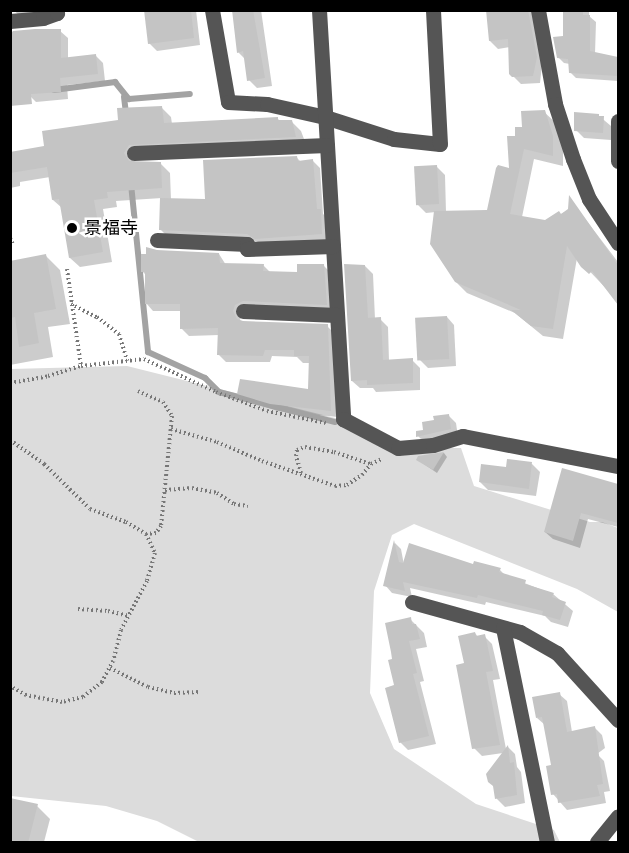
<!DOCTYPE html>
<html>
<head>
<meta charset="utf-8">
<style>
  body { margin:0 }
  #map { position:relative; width:629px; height:853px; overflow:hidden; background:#fff; font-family:"Space Grotesk","Noto Sans JP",sans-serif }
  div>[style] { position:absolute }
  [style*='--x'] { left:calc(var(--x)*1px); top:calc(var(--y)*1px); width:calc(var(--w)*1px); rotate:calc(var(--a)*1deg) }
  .green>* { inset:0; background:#dcdcdc }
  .shadow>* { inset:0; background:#0003 }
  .stream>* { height:6px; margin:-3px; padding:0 3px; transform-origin:3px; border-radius:3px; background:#a3a3a3 }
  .building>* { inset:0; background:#c4c4c4; transform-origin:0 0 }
  .path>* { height:4px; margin-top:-2px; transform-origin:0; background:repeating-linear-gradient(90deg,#777 0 1.5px,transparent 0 4.5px) }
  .minor>* { height:15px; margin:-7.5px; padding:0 7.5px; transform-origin:7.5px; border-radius:7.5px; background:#555 }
  .dots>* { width:16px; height:16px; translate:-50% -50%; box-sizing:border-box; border:3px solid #fff; border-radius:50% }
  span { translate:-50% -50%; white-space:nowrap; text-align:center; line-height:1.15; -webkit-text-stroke:5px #fff; paint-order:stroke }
  .poi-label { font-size:18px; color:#000 }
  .left { translate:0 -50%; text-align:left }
  .frame { position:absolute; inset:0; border:12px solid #000; pointer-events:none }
</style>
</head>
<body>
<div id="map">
  <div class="green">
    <i style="clip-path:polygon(127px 366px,339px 419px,393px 448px,461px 448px,474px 486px,590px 522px,602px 522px,618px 528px,618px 612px,577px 589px,414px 524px,392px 535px,374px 591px,370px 693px,394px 749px,476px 804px,554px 830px,560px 842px,199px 842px,157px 821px,106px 806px,11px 796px,10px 369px)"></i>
  </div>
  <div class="shadow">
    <i style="clip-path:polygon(14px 10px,40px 10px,41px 16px,21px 18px)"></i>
    <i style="clip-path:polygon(146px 10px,196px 10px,200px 45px,157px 51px,149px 43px)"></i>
    <i style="clip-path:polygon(233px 10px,261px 10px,272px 86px,257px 88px,249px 80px,245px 59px,238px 52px)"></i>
    <i style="clip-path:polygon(487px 10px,535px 10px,542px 65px,540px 83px,521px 84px,511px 74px,510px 47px,498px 49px,490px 41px)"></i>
    <i style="clip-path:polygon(564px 10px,589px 10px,589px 16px,596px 22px,595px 54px,618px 59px,618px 81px,576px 78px,570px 72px,570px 64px,564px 63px,558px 57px,564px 38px)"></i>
    <i style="clip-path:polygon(60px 31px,68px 38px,68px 58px,95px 55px,103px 63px,105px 81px,67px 85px,68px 99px,36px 102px,28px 94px)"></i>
    <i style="clip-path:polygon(161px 107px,171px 117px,172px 124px,277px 118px,280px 121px,291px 121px,301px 131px,304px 139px,138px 154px,134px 163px,160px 163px,170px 173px,171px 200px,207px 201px,297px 158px,301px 162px,313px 161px,320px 168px,323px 214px,328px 218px,329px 241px,264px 245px,256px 241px,168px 237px,161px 230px,162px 198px,116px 201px,117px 207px,103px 209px,112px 262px,80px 267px,70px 258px,62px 208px,53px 200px,50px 177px,20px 182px,20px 186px,10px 188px,10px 158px)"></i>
    <i style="clip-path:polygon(544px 112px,555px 122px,563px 148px,563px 166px,534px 159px,522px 217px,545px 222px,569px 210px,570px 199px,618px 262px,618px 301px,577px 258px,563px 339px,543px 336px,515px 313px,467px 293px,456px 282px,436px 212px,426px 213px,418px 205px,437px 167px,445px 175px,446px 212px,488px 211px,510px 169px,517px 138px)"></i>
    <i style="clip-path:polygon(598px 115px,611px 126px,611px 140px,584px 138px,576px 130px)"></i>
    <i style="clip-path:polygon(156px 251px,219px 254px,226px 265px,263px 265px,270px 272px,299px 274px,324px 266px,331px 273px,333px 311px,242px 312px,240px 320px,241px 322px,327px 326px,334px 333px,338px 417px,278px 411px,246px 401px,238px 394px,309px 391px,310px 363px,303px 363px,297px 357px,272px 356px,270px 362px,226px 362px,219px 355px,219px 335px,189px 336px,182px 329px,182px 311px,153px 311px,146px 303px,147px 276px,142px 271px)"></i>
    <i style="clip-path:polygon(46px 256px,60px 270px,70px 324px,48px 327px,53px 357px,10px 365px,10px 262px)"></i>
    <i style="clip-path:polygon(365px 266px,373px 274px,375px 319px,380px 319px,388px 327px,389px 361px,412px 360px,420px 368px,420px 390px,376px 392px,373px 388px,360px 388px,352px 381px)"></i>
    <i style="clip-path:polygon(447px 317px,454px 325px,456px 366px,428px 368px,420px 360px)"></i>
    <i style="clip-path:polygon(448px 415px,456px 423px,458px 437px,425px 443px,418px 436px,436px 421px)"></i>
    <i style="clip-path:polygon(444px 453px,447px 457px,437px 473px,418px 460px,419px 458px)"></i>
    <i style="clip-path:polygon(532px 464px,540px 472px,536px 496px,488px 490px,480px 482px,507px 469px)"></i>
    <i style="clip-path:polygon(618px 481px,618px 527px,588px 519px,580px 548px,553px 539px,545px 532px,617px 485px)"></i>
    <i style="clip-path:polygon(395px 543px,401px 549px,404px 565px,474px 566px,500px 570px,506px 576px,553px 594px,573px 611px,568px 627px,551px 622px,545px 616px,486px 602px,485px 605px,410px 588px,412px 597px,392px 593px,385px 585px)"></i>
    <i style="clip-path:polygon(410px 619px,424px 633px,427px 647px,416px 649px,424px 681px,420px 682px,436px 744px,408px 750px,400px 742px,393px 660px)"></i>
    <i style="clip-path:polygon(475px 633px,478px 637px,484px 636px,492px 644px,500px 679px,493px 680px,506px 749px,508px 747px,515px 754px,517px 767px,521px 772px,525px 803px,505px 807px,497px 799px,495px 787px,503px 753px,482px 756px,474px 748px,466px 664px)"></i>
    <i style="clip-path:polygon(559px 694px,567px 701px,572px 732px,595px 728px,602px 735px,605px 748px,597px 754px,604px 761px,610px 791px,604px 792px,606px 803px,567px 810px,553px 794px,553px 766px,545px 725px,537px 718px)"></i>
    <i style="clip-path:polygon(37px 806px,50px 819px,44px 842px,10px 842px)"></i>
  </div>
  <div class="stream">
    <i style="--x:54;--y:90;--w:62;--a:-7.5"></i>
    <i style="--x:115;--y:82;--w:22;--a:51"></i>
    <i style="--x:129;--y:99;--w:61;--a:-4.7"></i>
    <i style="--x:124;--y:97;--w:17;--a:83"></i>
    <i style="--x:131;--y:184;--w:169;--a:84.2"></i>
    <i style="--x:148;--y:352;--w:63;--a:24.5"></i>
    <i style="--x:205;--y:378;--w:20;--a:45"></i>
    <i style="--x:219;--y:392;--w:120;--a:14.5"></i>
  </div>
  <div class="building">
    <i style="clip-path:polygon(144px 10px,191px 10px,194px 38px,148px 44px)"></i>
    <i style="clip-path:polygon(232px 10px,253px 10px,265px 78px,247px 81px,243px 51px,237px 53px)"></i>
    <i style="clip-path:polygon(486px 10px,528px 10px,537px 57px,533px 76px,512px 77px,509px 74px,508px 39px,489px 41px)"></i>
    <i style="clip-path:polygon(563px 10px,583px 10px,583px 15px,590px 15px,590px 51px,618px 57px,618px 76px,569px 73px,568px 59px,557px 58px,553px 37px,563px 36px)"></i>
    <i style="clip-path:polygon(35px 29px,61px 29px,61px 58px,96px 54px,98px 74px,60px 78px,61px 92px,31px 94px,32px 104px,10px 106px,10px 34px,13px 31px)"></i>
    <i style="clip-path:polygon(162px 106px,164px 123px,278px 117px,278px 120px,292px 120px,296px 137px,129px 145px,124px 153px,129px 161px,161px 162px,162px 188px,107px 192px,108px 198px,94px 200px,103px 252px,69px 258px,59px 199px,52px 200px,47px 167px,10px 173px,10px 152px,44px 146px,42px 131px,118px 120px,117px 108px)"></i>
    <i style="clip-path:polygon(545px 110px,553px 136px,553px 156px,524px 149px,510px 214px,545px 220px,559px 211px,561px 214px,568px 209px,569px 195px,618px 265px,618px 305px,592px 271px,589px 274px,581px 267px,567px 246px,553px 329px,531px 326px,511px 310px,521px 310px,455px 282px,430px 244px,434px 211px,487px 210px,496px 168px,498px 165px,509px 168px,507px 136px,515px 136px,515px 127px,522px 127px,521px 111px)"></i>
    <i style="clip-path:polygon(574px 112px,599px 114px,599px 116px,604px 116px,603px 133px,574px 131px)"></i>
    <i style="clip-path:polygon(297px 156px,298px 161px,313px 159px,317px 209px,321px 209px,322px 234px,255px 239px,247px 234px,159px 230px,160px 198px,205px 199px,203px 160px)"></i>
    <i style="left:437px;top:165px;width:39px;height:23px;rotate:87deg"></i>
    <i style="clip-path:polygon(146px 247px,157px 250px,219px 253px,220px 263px,264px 264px,263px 271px,297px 272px,297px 264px,324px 264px,327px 305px,243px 301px,235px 305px,233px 311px,237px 319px,243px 321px,328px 324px,331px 411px,270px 404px,237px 394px,240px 379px,308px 389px,309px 356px,294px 356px,294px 350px,265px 350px,263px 356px,217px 355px,218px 328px,180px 329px,180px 304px,145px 304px,145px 272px,141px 272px,141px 254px,146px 254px)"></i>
    <i style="clip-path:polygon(46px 254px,56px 309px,34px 313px,39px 343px,19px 347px,15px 317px,10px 318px,10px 261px)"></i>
    <i style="clip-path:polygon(344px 264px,365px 265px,368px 318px,381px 317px,383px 360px,413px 358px,413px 383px,367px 385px,367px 380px,351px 381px)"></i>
    <i style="left:447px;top:316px;width:43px;height:32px;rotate:87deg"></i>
    <i style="clip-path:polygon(449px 414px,451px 429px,416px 437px,416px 431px,423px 430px,422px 422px,434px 420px,433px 416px)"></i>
    <i style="clip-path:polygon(444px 452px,433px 470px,416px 460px,418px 456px)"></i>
    <i style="clip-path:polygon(507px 459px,532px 462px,529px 489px,479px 482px,481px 464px,506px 467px)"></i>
    <i style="clip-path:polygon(562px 468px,618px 484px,618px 523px,581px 513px,573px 541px,544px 532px)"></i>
    <i style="clip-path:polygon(394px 540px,399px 562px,403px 563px,409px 543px,473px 564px,474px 561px,501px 568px,499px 572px,526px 580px,525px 584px,554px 593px,552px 597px,566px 602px,560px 620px,542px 615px,543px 611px,478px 595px,477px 598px,403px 582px,405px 591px,383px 586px)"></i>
    <i style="clip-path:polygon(411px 617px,412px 624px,416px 624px,420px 639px,409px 641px,417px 673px,413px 674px,429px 736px,399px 743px,385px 688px,394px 685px,388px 660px,392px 659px,391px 652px,385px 623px)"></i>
    <i style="clip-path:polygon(475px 632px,476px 636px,485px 634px,493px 671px,486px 672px,500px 745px,472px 749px,456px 665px,464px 663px,458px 636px)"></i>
    <i style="clip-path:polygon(560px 692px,567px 732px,595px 726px,603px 784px,597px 785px,600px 796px,558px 803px,557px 794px,551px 795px,546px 766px,551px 765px,542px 717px,536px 718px,532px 697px)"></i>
    <i style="clip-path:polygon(508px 745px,510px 763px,514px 762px,517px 795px,495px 799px,493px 786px,488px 782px,486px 774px)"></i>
    <i style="clip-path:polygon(10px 798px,38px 804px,28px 843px,10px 843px)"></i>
  </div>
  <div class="path">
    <i style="--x:10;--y:238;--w:8;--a:67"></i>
    <i style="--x:67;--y:269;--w:98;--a:81.8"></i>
    <i style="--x:71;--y:304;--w:29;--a:27"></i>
    <i style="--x:97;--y:317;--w:28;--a:38"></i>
    <i style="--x:119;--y:334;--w:28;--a:73"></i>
    <i style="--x:10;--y:383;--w:39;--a:-10"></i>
    <i style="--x:48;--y:376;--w:34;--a:-17"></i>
    <i style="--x:81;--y:366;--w:63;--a:-6.3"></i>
    <i style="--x:144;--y:359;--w:79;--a:24.6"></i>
    <i style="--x:216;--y:392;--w:54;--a:20.4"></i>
    <i style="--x:267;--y:411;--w:60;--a:11.5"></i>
    <i style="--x:138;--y:391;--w:27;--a:24"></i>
    <i style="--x:163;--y:402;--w:17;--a:57"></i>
    <i style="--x:172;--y:416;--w:111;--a:95.7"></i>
    <i style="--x:161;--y:526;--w:9;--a:126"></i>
    <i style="--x:156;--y:533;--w:10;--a:174"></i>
    <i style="--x:171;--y:429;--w:48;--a:15.8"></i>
    <i style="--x:217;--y:442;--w:49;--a:22.9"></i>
    <i style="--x:262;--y:461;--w:77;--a:18.9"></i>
    <i style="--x:335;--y:486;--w:12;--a:-5"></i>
    <i style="--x:347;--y:485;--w:18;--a:-34"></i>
    <i style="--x:362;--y:475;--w:14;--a:-51"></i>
    <i style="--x:371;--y:464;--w:12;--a:-24"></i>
    <i style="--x:10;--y:440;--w:42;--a:35.2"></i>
    <i style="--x:44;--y:464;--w:64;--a:44.4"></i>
    <i style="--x:90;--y:509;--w:38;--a:20"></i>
    <i style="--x:126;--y:522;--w:23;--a:31"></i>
    <i style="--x:146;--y:534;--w:21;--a:65"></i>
    <i style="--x:155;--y:553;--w:29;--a:106"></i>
    <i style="--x:147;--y:581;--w:55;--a:118"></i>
    <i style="--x:121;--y:630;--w:32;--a:104"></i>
    <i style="--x:113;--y:661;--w:24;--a:118"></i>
    <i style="--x:102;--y:682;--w:24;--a:142"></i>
    <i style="--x:83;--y:697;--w:22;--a:167"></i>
    <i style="--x:62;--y:702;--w:37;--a:-169"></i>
    <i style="--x:26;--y:695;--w:18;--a:-151"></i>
    <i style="--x:301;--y:473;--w:18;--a:-106"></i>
    <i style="--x:296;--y:456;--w:6;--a:-81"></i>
    <i style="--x:297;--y:450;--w:9;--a:-21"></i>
    <i style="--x:305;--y:447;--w:29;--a:10"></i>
    <i style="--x:334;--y:452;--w:39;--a:18"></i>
    <i style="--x:165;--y:490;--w:27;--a:-4"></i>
    <i style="--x:192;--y:488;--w:25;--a:11"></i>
    <i style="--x:217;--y:493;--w:20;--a:33"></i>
    <i style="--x:234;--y:504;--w:14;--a:8"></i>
    <i style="--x:78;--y:609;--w:30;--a:4"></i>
    <i style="--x:108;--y:611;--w:22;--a:13"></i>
    <i style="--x:110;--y:668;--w:42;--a:26.6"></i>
    <i style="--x:148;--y:687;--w:27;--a:13"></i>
    <i style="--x:174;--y:693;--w:26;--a:-2"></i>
  </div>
  <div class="minor">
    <i style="--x:212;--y:10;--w:93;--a:80.1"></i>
    <i style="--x:228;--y:102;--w:39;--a:3"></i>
    <i style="--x:267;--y:104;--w:59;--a:12.6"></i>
    <i style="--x:325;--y:117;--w:72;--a:17.7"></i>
    <i style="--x:394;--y:139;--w:46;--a:6.2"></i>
    <i style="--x:440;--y:144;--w:134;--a:-93"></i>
    <i style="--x:319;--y:10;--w:410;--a:86.6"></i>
    <i style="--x:343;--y:419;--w:62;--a:27.8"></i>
    <i style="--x:398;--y:448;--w:35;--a:-5"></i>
    <i style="--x:433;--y:445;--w:31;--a:-17"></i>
    <i style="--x:463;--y:436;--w:158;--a:11"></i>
    <i style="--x:538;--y:10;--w:96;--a:79.7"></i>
    <i style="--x:555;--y:104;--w:58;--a:71.9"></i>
    <i style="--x:573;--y:159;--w:43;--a:68.2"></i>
    <i style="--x:589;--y:199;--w:53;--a:56.6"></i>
    <i style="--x:10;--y:21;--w:33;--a:-5"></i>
    <i style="--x:43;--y:18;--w:15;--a:-20"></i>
    <i style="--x:57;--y:13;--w:3;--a:-90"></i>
    <i style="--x:618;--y:121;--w:40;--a:90"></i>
    <i style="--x:134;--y:153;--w:193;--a:-2.4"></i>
    <i style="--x:157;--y:240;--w:90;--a:2.5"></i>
    <i style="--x:247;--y:244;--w:5;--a:90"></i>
    <i style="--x:247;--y:249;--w:86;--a:-2"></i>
    <i style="--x:243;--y:311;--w:94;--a:2.4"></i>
    <i style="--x:412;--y:602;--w:112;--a:15.5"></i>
    <i style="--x:520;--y:632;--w:43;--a:29.6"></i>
    <i style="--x:557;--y:653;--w:91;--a:47.7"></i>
    <i style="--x:503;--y:628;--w:218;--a:78.4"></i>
    <i style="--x:597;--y:842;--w:33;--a:-51"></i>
  </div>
  <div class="dots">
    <i style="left:72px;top:228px;background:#000"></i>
  </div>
  <div class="poi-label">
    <span class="left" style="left:84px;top:228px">景福寺</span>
  </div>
  <div class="frame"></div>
</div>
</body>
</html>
